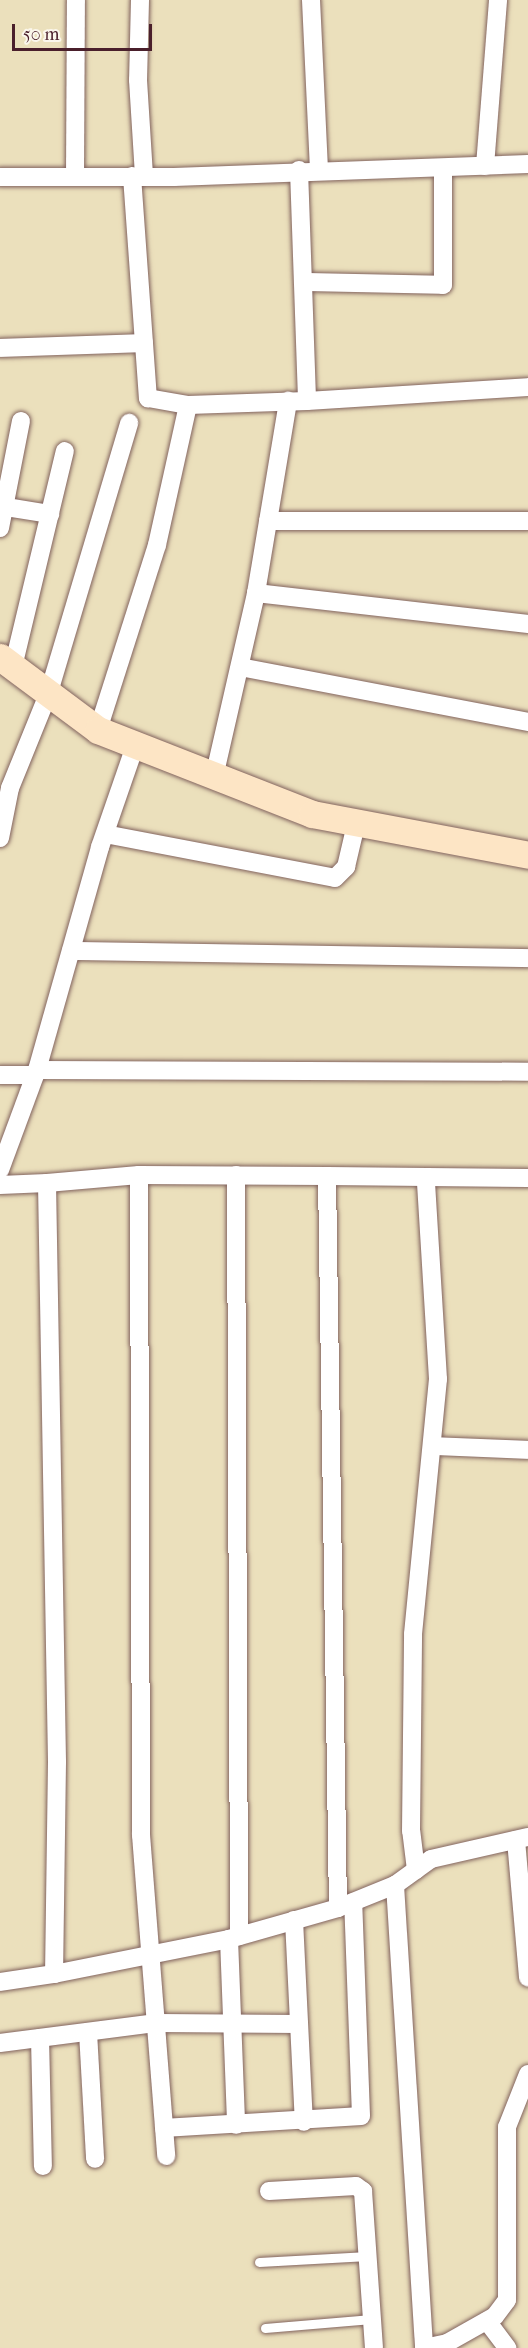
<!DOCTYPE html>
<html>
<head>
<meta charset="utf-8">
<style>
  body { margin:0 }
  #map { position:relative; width:528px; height:2348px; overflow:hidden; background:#ebe0bc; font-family:"IM FELL French Canon",serif }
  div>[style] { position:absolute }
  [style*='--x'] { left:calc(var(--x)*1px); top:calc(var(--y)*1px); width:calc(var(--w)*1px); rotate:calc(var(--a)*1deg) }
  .roads { filter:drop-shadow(0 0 2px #82635e) drop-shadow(0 0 2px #82635e) }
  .lane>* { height:9px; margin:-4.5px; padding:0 4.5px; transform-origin:4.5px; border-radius:4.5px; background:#fff }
  .street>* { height:18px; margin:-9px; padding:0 9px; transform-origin:9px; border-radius:9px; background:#fff }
  .secondary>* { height:27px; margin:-13.5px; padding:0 13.5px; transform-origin:13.5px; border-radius:13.5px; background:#fde5c5 }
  span { translate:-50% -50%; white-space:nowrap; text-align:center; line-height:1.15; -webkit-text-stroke:6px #fbf7ec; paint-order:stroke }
  .scale { position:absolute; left:12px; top:24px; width:140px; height:27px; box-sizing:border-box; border:3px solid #4a1f2b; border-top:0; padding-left:8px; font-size:18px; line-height:21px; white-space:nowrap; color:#4a1f2b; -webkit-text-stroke:4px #fbf7ec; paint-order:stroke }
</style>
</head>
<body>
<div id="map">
  <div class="roads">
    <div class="lane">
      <i style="--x:259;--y:2262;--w:109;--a:-3.2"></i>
      <i style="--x:265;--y:2328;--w:107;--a:-4.8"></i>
    </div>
    <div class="street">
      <i style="--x:140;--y:0;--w:80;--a:91.4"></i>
      <i style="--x:138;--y:80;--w:96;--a:86.4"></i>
      <i style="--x:311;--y:0;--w:170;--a:87.3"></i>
      <i style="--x:485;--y:166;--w:167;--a:-85.5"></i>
      <i style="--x:299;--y:170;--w:231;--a:88"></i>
      <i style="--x:132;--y:176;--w:223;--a:85.9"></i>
      <i style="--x:148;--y:398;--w:41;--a:9.9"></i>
      <i style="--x:188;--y:405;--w:119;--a:-1.9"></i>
      <i style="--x:307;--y:401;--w:221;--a:-3.6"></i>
      <i style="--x:0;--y:177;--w:174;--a:0"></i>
      <i style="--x:174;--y:177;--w:354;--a:-2.1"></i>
      <i style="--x:75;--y:177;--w:177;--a:-89.7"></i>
      <i style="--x:304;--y:282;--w:139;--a:1.2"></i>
      <i style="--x:443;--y:285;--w:117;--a:-90"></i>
      <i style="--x:0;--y:348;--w:144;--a:-2"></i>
      <i style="--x:0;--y:506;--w:51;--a:9.1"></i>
      <i style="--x:268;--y:521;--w:260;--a:0"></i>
      <i style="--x:0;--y:528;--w:109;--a:-78.9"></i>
      <i style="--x:256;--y:593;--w:274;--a:6.5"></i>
      <i style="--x:13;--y:667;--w:222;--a:-76.5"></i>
      <i style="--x:240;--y:667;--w:293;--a:10.8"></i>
      <i style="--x:98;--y:730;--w:194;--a:-72.3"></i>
      <i style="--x:157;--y:545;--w:143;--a:-77.5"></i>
      <i style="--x:214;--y:777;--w:189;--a:-77.1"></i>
      <i style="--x:256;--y:593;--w:195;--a:-80.5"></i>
      <i style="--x:105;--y:834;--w:234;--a:10.8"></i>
      <i style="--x:335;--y:878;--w:16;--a:-45"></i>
      <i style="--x:346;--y:867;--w:48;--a:-76.8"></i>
      <i style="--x:0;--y:838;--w:51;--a:-78.7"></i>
      <i style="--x:10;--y:788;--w:104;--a:-67.9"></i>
      <i style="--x:49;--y:692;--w:281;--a:-73.4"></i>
      <i style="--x:71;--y:951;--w:457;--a:0.9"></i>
      <i style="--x:37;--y:1070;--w:491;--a:0.2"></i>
      <i style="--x:0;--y:1075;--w:35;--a:0"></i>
      <i style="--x:0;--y:1170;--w:107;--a:-69.7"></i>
      <i style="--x:37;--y:1070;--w:232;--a:-74.2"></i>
      <i style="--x:100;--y:847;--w:107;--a:-70.9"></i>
      <i style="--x:139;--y:1175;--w:660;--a:89.83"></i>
      <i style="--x:141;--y:1835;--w:322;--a:85.5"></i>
      <i style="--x:236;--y:1175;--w:761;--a:89.77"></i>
      <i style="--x:327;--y:1176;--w:201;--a:0.6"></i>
      <i style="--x:47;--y:1183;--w:92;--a:-5"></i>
      <i style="--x:139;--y:1175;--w:188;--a:0.3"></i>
      <i style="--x:327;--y:1176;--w:732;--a:89.14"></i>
      <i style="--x:0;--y:1185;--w:47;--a:-2.4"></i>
      <i style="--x:47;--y:1183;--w:579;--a:89.01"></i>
      <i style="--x:57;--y:1762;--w:212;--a:90.8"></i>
      <i style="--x:54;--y:1974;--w:55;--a:171.6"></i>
      <i style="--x:433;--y:1446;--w:95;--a:2.4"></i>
      <i style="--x:516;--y:1840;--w:138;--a:85"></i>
      <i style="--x:416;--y:1870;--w:39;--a:-97"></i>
      <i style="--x:411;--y:1831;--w:197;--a:-89.4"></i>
      <i style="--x:413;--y:1634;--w:256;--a:-84.4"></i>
      <i style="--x:438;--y:1379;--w:199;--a:-93.5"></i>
      <i style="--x:395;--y:1885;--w:464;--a:86.4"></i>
      <i style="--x:294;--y:1920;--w:202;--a:87.2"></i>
      <i style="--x:229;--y:1939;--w:186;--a:87.8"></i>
      <i style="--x:54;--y:1974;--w:178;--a:-11.3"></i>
      <i style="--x:229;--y:1939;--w:113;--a:-15.9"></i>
      <i style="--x:338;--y:1908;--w:61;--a:-22"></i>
      <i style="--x:395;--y:1885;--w:44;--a:-35.8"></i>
      <i style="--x:431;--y:1859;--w:99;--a:-12.8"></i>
      <i style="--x:88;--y:2032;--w:127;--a:86.8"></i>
      <i style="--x:40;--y:2038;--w:128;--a:88.7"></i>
      <i style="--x:0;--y:2043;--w:158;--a:-7.3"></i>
      <i style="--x:157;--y:2023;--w:142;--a:0.4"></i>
      <i style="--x:164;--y:2128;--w:197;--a:-3.5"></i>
      <i style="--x:361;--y:2116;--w:214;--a:-92.1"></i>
      <i style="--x:269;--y:2191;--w:87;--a:-3.3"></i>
      <i style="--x:356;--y:2186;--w:9;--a:36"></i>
      <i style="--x:363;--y:2191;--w:157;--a:86"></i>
      <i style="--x:487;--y:2321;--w:34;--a:53"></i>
      <i style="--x:424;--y:2348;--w:24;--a:-12"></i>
      <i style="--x:447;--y:2343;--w:55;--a:-29.4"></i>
      <i style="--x:495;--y:2316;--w:20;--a:-53"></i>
      <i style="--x:507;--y:2300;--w:173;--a:-90"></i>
      <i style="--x:507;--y:2127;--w:57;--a:-68.4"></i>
    </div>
    <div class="secondary">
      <i style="--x:0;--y:657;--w:122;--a:36.7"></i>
      <i style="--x:98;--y:730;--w:230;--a:21.4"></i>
      <i style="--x:312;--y:814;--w:220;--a:10.7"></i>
    </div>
  </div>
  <div class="scale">50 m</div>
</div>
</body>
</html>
